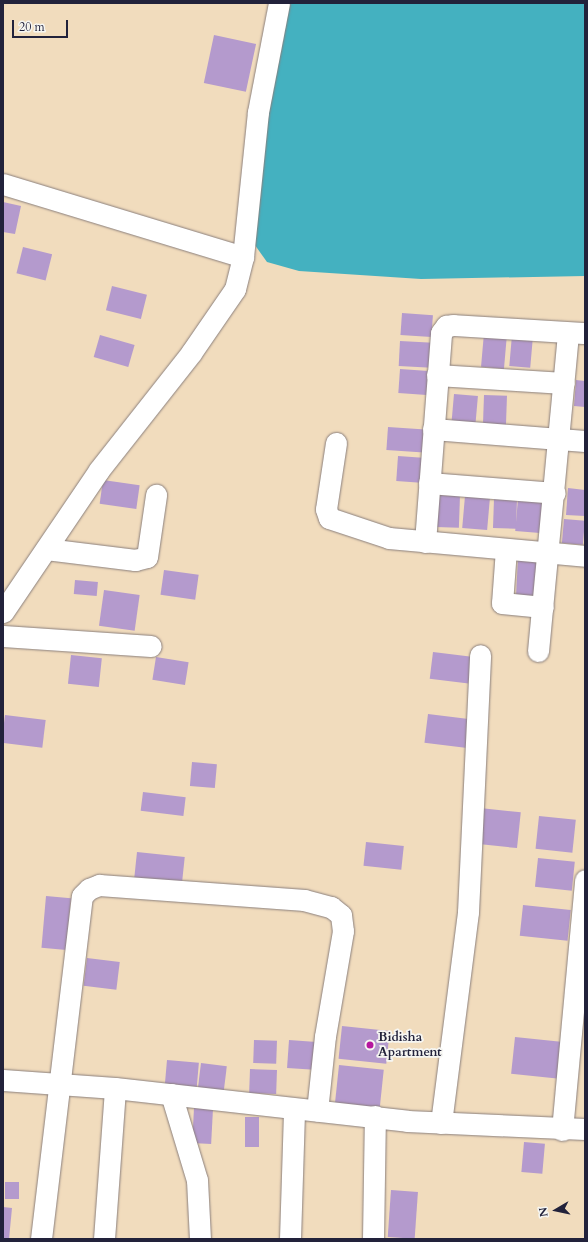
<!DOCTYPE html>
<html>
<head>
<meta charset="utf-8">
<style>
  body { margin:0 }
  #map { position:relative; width:588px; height:1242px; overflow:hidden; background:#f1dcbd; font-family:Cardo,serif }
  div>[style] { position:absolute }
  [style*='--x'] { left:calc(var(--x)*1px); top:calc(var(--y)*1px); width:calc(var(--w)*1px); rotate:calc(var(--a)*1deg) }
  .water>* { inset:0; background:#44b1c0 }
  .building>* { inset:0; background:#b49acd; transform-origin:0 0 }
  .roads { filter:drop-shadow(0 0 1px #8a7f7c) drop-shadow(0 0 1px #8a7f7c) }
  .minor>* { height:21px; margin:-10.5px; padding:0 10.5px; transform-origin:10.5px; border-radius:10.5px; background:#fff }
  .dots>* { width:11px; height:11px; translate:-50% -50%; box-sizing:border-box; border:2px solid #f6f6f2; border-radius:50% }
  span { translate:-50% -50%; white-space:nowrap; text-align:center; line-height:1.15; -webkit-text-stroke:3.5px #f6f6f2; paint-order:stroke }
  .poi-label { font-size:13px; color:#22223b; font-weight:700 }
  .left { translate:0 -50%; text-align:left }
  .frame { position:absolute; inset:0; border:4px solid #22223b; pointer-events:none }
  .north { position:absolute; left:536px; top:1190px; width:40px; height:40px; -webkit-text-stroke:3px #f6f6f2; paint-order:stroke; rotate:261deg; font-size:11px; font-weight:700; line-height:16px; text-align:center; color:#22223b }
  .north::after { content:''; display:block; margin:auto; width:14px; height:18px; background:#22223b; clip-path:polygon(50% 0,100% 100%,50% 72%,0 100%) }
  .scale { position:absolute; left:12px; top:20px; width:56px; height:18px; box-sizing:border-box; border:2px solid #22223b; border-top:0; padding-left:5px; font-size:12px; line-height:14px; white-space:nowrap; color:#22223b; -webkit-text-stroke:3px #f6f6f2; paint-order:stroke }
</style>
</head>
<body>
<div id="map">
  <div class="water">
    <i style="clip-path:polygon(287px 3px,585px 3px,585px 276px,421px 279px,299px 271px,267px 262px,252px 241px,270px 81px)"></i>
  </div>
  <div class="building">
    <i style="left:214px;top:35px;width:43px;height:49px;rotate:12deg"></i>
    <i style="clip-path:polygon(3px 202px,21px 206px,15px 234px,3px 232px)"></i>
    <i style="left:23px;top:247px;width:30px;height:27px;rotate:14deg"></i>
    <i style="left:112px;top:286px;width:36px;height:25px;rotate:14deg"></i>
    <i style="left:402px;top:313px;width:31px;height:22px;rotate:4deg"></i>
    <i style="left:484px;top:333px;width:23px;height:34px;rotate:5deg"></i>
    <i style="left:100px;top:335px;width:36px;height:23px;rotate:16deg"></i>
    <i style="left:512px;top:335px;width:21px;height:31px;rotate:5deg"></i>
    <i style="left:400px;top:341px;width:33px;height:25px;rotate:3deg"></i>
    <i style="left:400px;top:369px;width:32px;height:24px;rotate:4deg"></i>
    <i style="clip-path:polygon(576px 380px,585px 381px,585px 407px,574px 406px)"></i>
    <i style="left:454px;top:394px;width:24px;height:32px;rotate:5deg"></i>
    <i style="left:484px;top:395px;width:23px;height:32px;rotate:2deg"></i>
    <i style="left:388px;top:427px;width:41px;height:23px;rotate:4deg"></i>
    <i style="left:398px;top:456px;width:28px;height:25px;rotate:4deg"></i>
    <i style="left:103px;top:480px;width:37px;height:24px;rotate:8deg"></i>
    <i style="clip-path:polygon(568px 488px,585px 490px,585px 516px,566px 515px)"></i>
    <i style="left:437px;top:495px;width:23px;height:32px;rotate:2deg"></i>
    <i style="left:465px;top:496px;width:25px;height:32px;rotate:5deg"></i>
    <i style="left:494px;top:499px;width:23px;height:29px;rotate:2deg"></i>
    <i style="left:518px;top:499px;width:25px;height:32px;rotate:5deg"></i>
    <i style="left:564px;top:519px;width:21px;height:24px;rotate:5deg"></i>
    <i style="left:518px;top:558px;width:20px;height:38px;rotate:3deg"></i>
    <i style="left:164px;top:570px;width:35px;height:25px;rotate:8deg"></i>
    <i style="left:75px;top:580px;width:23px;height:14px;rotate:5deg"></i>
    <i style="left:104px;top:590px;width:36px;height:36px;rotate:8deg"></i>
    <i style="left:433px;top:652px;width:39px;height:27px;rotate:7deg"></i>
    <i style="left:71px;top:655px;width:31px;height:29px;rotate:6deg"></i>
    <i style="left:156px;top:657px;width:33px;height:23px;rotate:9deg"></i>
    <i style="left:428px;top:714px;width:43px;height:29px;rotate:7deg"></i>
    <i style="left:5px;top:715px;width:41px;height:28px;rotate:7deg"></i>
    <i style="left:192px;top:762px;width:25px;height:24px;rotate:5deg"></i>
    <i style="left:143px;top:792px;width:43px;height:19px;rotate:7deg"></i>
    <i style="left:480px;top:808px;width:41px;height:36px;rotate:6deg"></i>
    <i style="left:539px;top:816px;width:37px;height:33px;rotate:6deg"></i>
    <i style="left:366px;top:842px;width:38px;height:24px;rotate:6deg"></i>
    <i style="left:137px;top:852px;width:48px;height:30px;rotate:6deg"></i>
    <i style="left:538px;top:858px;width:37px;height:29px;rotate:6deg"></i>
    <i style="left:46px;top:896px;width:25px;height:52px;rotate:5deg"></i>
    <i style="left:523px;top:905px;width:48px;height:31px;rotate:6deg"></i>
    <i style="left:87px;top:958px;width:33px;height:28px;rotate:7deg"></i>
    <i style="left:342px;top:1026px;width:48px;height:33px;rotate:6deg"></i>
    <i style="left:515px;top:1037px;width:46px;height:37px;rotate:6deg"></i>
    <i style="left:254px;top:1040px;width:23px;height:23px;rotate:2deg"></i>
    <i style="left:289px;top:1040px;width:31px;height:28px;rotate:4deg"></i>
    <i style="left:167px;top:1060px;width:32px;height:27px;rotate:5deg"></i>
    <i style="left:201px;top:1063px;width:26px;height:27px;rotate:7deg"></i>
    <i style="left:339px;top:1065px;width:45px;height:39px;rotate:6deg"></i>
    <i style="left:250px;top:1069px;width:27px;height:24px;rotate:2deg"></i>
    <i style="left:194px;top:1108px;width:19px;height:35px;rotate:3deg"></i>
    <i style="left:245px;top:1117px;width:14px;height:30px"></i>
    <i style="left:524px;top:1142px;width:21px;height:30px;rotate:5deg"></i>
    <i style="left:5px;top:1182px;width:14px;height:17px"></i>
    <i style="left:391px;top:1190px;width:27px;height:47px;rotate:4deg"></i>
    <i style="clip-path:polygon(3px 1207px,12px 1208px,9px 1239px,3px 1239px)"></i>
  </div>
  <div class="roads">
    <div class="minor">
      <i style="--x:3;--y:184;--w:251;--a:16.9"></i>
      <i style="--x:437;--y:375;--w:127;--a:3.6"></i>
      <i style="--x:433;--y:429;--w:152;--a:4.5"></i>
      <i style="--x:336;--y:443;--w:67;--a:98.6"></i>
      <i style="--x:326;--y:509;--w:9;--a:72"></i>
      <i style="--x:329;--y:518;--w:63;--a:18.4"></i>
      <i style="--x:389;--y:538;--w:197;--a:5.2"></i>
      <i style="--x:429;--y:483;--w:126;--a:4.5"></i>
      <i style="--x:425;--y:542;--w:210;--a:-85.6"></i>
      <i style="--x:441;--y:333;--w:9;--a:-54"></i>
      <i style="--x:446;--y:326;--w:7;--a:-8"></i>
      <i style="--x:453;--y:325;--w:132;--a:3.5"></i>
      <i style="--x:46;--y:549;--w:90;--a:7"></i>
      <i style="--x:135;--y:560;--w:12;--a:-14"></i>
      <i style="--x:147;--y:557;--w:63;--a:-81.7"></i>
      <i style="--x:506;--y:549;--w:54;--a:94.2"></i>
      <i style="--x:502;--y:603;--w:41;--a:5.6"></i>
      <i style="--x:3;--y:612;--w:171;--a:-55.9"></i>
      <i style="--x:99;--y:470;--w:149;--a:-51.8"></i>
      <i style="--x:191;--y:353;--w:78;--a:-55.5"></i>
      <i style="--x:235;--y:289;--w:33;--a:-76"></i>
      <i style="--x:243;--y:257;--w:146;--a:-84.1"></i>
      <i style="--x:258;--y:112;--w:111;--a:-79.1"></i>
      <i style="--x:3;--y:636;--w:148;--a:3.9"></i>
      <i style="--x:538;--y:651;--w:319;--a:-84.6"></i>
      <i style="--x:3;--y:1080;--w:112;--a:4.1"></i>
      <i style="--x:115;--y:1088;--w:294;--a:6.4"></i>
      <i style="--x:407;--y:1121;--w:178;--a:2.6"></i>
      <i style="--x:171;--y:1094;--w:90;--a:73.2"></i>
      <i style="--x:197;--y:1180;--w:59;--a:87.1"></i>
      <i style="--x:441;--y:1123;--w:213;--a:-82.7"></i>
      <i style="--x:468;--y:912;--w:257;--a:-87.3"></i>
      <i style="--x:562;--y:1130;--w:251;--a:-84.7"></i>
      <i style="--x:41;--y:1239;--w:345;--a:-83.2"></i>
      <i style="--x:82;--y:896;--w:10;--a:-45"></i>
      <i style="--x:89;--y:889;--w:11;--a:-22"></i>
      <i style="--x:99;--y:885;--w:206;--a:4.2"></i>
      <i style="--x:304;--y:900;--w:28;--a:15"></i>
      <i style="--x:331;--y:907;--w:13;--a:39"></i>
      <i style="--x:341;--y:915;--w:16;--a:83"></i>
      <i style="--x:343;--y:931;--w:107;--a:99.7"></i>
      <i style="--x:325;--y:1036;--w:75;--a:96.1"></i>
      <i style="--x:104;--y:1239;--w:151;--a:-85.8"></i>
      <i style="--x:290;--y:1239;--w:130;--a:-88.2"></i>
      <i style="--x:373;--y:1239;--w:123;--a:-89.1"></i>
    </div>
  </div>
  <div class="dots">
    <i style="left:370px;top:1045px;background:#b5179e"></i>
  </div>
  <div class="poi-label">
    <span class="left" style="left:378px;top:1045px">Bidisha<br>Apartment</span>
  </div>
  <div class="frame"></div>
  <div class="north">N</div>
  <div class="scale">20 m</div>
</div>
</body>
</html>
